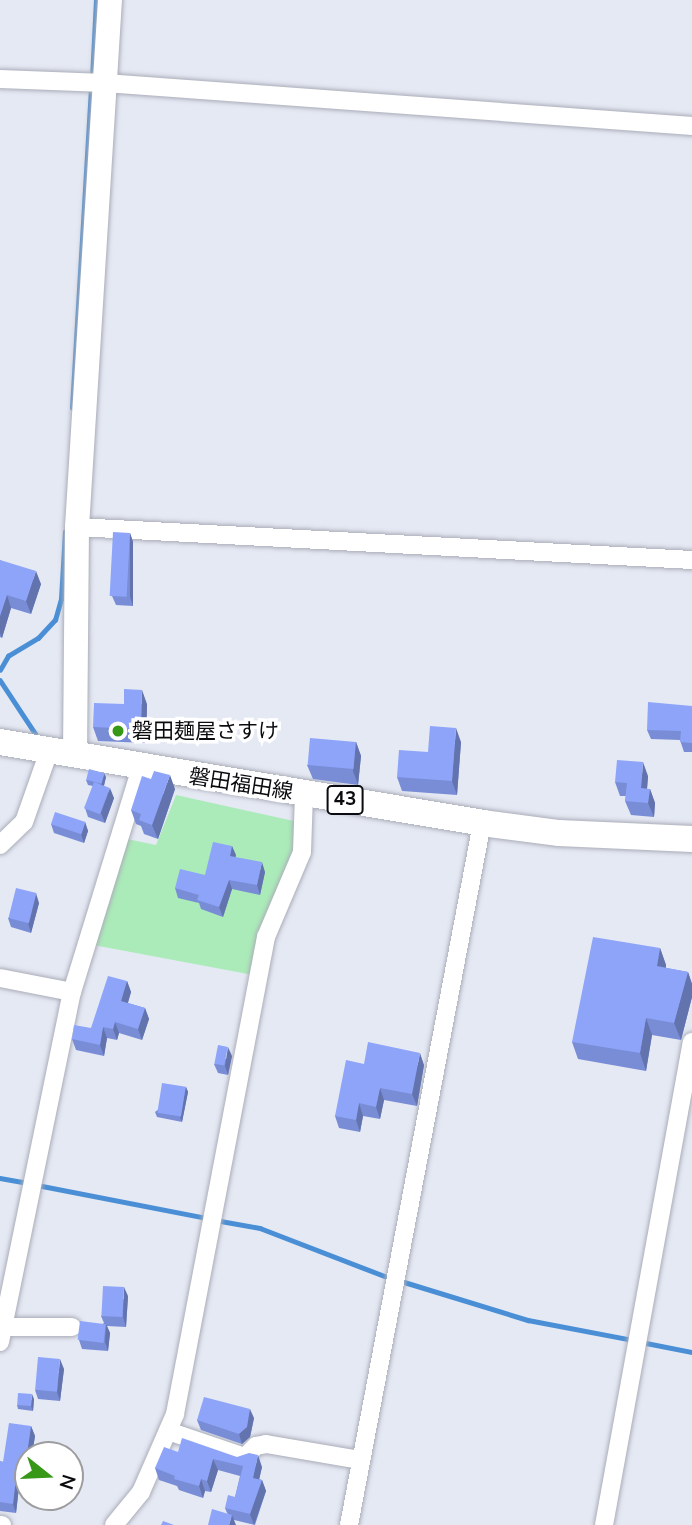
<!DOCTYPE html>
<html>
<head>
<meta charset="utf-8">
<style>
  body { margin:0 }
  #map { position:relative; width:692px; height:1525px; overflow:hidden; background:#e5e9f4; font-family:"Nunito Sans","Noto Sans JP",sans-serif }
  div>[style] { position:absolute }
  [style*='--x'] { left:calc(var(--x)*1px); top:calc(var(--y)*1px); width:calc(var(--w)*1px); rotate:calc(var(--a)*1deg) }
  .green>* { inset:0; background:#abebb9 }
  .stream>* { height:4.5px; margin:-2.25px; padding:0 2.25px; transform-origin:2.25px; border-radius:2.25px; background:#4a8fd5 }
  .roads { filter:drop-shadow(0 0 2px #aaadb8) drop-shadow(0 0 2px #aaadb8) }
  .street>* { height:18px; margin:-9px; padding:0 9px; transform-origin:9px; border-radius:9px; background:#fff }
  .secondary>* { height:24px; margin:-12px; padding:0 12px; transform-origin:12px; border-radius:12px; background:#fff }
  .primary>* { height:26px; margin:-13px; padding:0 13px; transform-origin:13px; border-radius:13px; background:#fff }
  .wall>* { inset:0; background:#798dd6 }
  .shaded-wall>* { inset:0; background:#6373ae }
  .building>* { inset:0; background:#8da4f9; transform-origin:0 0 }
  .dots>* { width:19px; height:19px; translate:-50% -50%; box-sizing:border-box; border:4px solid #fff; border-radius:50% }
  span { translate:-50% -50%; white-space:nowrap; text-align:center; line-height:1.15; -webkit-text-stroke:7px #fff; paint-order:stroke }
  .shield-label span { padding:2px 5px; background:#fff; border:2px solid; border-radius:5px; -webkit-text-stroke-width:0 }
  .shield-label { font-size:19px; color:#0a0b0f; font-weight:700 }
  .poi-label { font-size:21px; color:#0a0b0f }
  .left { translate:0 -50%; text-align:left }
  .street-label { font-size:21px; color:#0a0b0f }
  .north { position:absolute; left:14px; top:1441px; width:70px; height:70px; box-sizing:border-box; background:#fff; border:2px solid #9d9d9f; border-radius:50%; rotate:108deg; font-size:19px; font-weight:700; line-height:28px; text-align:center; color:#0a0b0f }
  .north::after { content:''; display:block; margin:auto; width:24px; height:32px; background:#379717; clip-path:polygon(50% 0,100% 100%,50% 72%,0 100%) }
</style>
</head>
<body>
<div id="map">
  <div class="green">
    <i style="clip-path:polygon(176px 795px,303px 823px,258px 976px,88px 944px,127px 839px,156px 845px)"></i>
  </div>
  <div class="stream">
    <i style="--x:92;--y:79;--w:79;--a:-87.1"></i>
    <i style="--x:72;--y:408;--w:321;--a:-86.6"></i>
    <i style="--x:0;--y:670;--w:16;--a:-60"></i>
    <i style="--x:8;--y:656;--w:35;--a:-31"></i>
    <i style="--x:38;--y:638;--w:25;--a:-47"></i>
    <i style="--x:55;--y:620;--w:22;--a:-74"></i>
    <i style="--x:61;--y:599;--w:67;--a:-86.6"></i>
    <i style="--x:0;--y:680;--w:64;--a:56.6"></i>
    <i style="--x:0;--y:1178;--w:28;--a:10"></i>
    <i style="--x:37;--y:1185;--w:173;--a:11"></i>
    <i style="--x:215;--y:1220;--w:46;--a:10.1"></i>
    <i style="--x:260;--y:1228;--w:142;--a:21.1"></i>
    <i style="--x:401;--y:1281;--w:133;--a:17.1"></i>
    <i style="--x:528;--y:1320;--w:107;--a:10.8"></i>
    <i style="--x:641;--y:1342;--w:52;--a:11.1"></i>
  </div>
  <div class="roads">
    <div class="street">
      <i style="--x:0;--y:79;--w:105;--a:2.2"></i>
      <i style="--x:105;--y:83;--w:589;--a:4.19"></i>
      <i style="--x:77;--y:527;--w:616;--a:3.07"></i>
      <i style="--x:0;--y:845;--w:33;--a:-44"></i>
      <i style="--x:24;--y:822;--w:75;--a:-70.6"></i>
      <i style="--x:0;--y:978;--w:73;--a:11"></i>
      <i style="--x:3;--y:1327;--w:69;--a:0"></i>
      <i style="--x:0;--y:1342;--w:357;--a:-78.4"></i>
      <i style="--x:72;--y:992;--w:234;--a:-72.9"></i>
      <i style="--x:168;--y:1431;--w:81;--a:18.7"></i>
      <i style="--x:245;--y:1457;--w:16;--a:-45"></i>
      <i style="--x:256;--y:1446;--w:10;--a:-11"></i>
      <i style="--x:266;--y:1444;--w:96;--a:9.6"></i>
      <i style="--x:0;--y:1525;--w:2;--a:0"></i>
      <i style="--x:114;--y:1525;--w:43;--a:-50.7"></i>
      <i style="--x:141;--y:1492;--w:85;--a:-66.4"></i>
      <i style="--x:175;--y:1414;--w:486;--a:-79.2"></i>
      <i style="--x:266;--y:937;--w:92;--a:-67"></i>
      <i style="--x:302;--y:852;--w:58;--a:-88"></i>
      <i style="--x:349;--y:1525;--w:714;--a:-79.27"></i>
      <i style="--x:604;--y:1525;--w:491;--a:-79.7"></i>
    </div>
    <div class="secondary">
      <i style="--x:75;--y:755;--w:228;--a:-89.5"></i>
      <i style="--x:77;--y:527;--w:528;--a:-86.42"></i>
    </div>
    <div class="primary">
      <i style="--x:0;--y:742;--w:489;--a:9.5"></i>
      <i style="--x:482;--y:823;--w:78;--a:7.4"></i>
      <i style="--x:559;--y:833;--w:133;--a:2.6"></i>
    </div>
  </div>
  <div class="wall">
    <i style="clip-path:polygon(130px 533px,133px 542px,133px 606px,116px 605px,112px 596px)"></i>
    <i style="clip-path:polygon(0 560px,41px 584px,31px 614px,11px 608px,2px 638px,0 637px)"></i>
    <i style="clip-path:polygon(124px 704px,147px 704px,146px 743px,98px 741px,93px 727px)"></i>
    <i style="clip-path:polygon(692px 706px,692px 752px,684px 752px,680px 740px,651px 739px,647px 730px)"></i>
    <i style="clip-path:polygon(356px 742px,361px 756px,358px 785px,313px 779px,307px 765px)"></i>
    <i style="clip-path:polygon(461px 742px,457px 795px,402px 791px,397px 777px,428px 752px)"></i>
    <i style="clip-path:polygon(648px 776px,647px 789px,650px 789px,655px 803px,654px 817px,631px 815px,625px 801px,626px 796px,620px 796px,615px 782px)"></i>
    <i style="clip-path:polygon(106px 777px,104px 786px,114px 798px,105px 823px,88px 817px,85px 808px,93px 786px,88px 785px,86px 780px)"></i>
    <i style="clip-path:polygon(175px 789px,158px 839px,144px 834px,141px 826px,136px 824px,131px 810px)"></i>
    <i style="clip-path:polygon(85px 822px,88px 831px,84px 843px,54px 833px,51px 824px)"></i>
    <i style="clip-path:polygon(232px 846px,235px 857px,265px 872px,260px 895px,232px 889px,223px 917px,201px 909px,199px 903px,178px 898px,175px 888px,205px 875px)"></i>
    <i style="clip-path:polygon(39px 903px,31px 933px,11px 927px,8px 918px)"></i>
    <i style="clip-path:polygon(660px 948px,666px 965px,666px 968px,688px 972px,692px 984px,692px 997px,681px 1040px,652px 1035px,646px 1071px,578px 1059px,572px 1042px)"></i>
    <i style="clip-path:polygon(127px 981px,131px 992px,128px 1003px,145px 1008px,149px 1019px,142px 1040px,119px 1033px,117px 1040px,107px 1038px,104px 1056px,76px 1050px,72px 1039px,91px 1028px)"></i>
    <i style="clip-path:polygon(232px 1056px,228px 1075px,218px 1073px,214px 1064px)"></i>
    <i style="clip-path:polygon(364px 1064px,424px 1065px,417px 1106px,384px 1100px,380px 1119px,363px 1116px,360px 1132px,339px 1128px,335px 1116px)"></i>
    <i style="clip-path:polygon(186px 1087px,188px 1092px,182px 1122px,157px 1117px,155px 1112px)"></i>
    <i style="clip-path:polygon(128px 1296px,126px 1327px,107px 1326px,110px 1333px,108px 1351px,82px 1349px,79px 1340px,104px 1323px,101px 1316px)"></i>
    <i style="clip-path:polygon(64px 1369px,60px 1401px,38px 1399px,35px 1390px)"></i>
    <i style="clip-path:polygon(34px 1399px,33px 1411px,18px 1409px,17px 1405px)"></i>
    <i style="clip-path:polygon(254px 1418px,250px 1437px,242px 1444px,201px 1430px,197px 1420px)"></i>
    <i style="clip-path:polygon(31px 1426px,35px 1436px,32px 1455px,28px 1455px,28px 1471px,21px 1470px,16px 1513px,0 1511px,0 1461px,3px 1462px)"></i>
    <i style="clip-path:polygon(178px 1452px,262px 1467px,259px 1479px,262px 1480px,266px 1491px,255px 1525px,234px 1520px,227px 1513px,225px 1508px,235px 1497px,240px 1476px,218px 1470px,211px 1492px,205px 1491px,203px 1498px,179px 1490px,177px 1486px,159px 1480px,155px 1468px)"></i>
  </div>
  <div class="shaded-wall">
    <i style="clip-path:polygon(130px 533px,133px 542px,133px 606px,130px 597px)"></i>
    <i style="clip-path:polygon(36px 571px,41px 584px,31px 614px,26px 601px)"></i>
    <i style="clip-path:polygon(7px 595px,11px 608px,2px 638px,0 633px,0 616px)"></i>
    <i style="clip-path:polygon(142px 690px,147px 704px,146px 743px,141px 729px)"></i>
    <i style="clip-path:polygon(456px 728px,461px 742px,457px 795px,452px 781px)"></i>
    <i style="clip-path:polygon(356px 742px,361px 756px,358px 785px,353px 771px)"></i>
    <i style="clip-path:polygon(643px 762px,648px 776px,646px 802px,641px 788px)"></i>
    <i style="clip-path:polygon(104px 773px,106px 777px,103px 789px,101px 784px)"></i>
    <i style="clip-path:polygon(170px 775px,175px 789px,158px 839px,152px 825px)"></i>
    <i style="clip-path:polygon(110px 788px,114px 798px,105px 823px,101px 813px)"></i>
    <i style="clip-path:polygon(650px 789px,655px 803px,654px 817px,648px 803px)"></i>
    <i style="clip-path:polygon(85px 822px,88px 831px,84px 843px,81px 834px)"></i>
    <i style="clip-path:polygon(232px 846px,236px 855px,234px 865px,230px 856px)"></i>
    <i style="clip-path:polygon(262px 862px,265px 872px,260px 895px,257px 885px)"></i>
    <i style="clip-path:polygon(229px 880px,232px 889px,223px 917px,219px 907px)"></i>
    <i style="clip-path:polygon(36px 893px,39px 903px,31px 933px,28px 923px)"></i>
    <i style="clip-path:polygon(660px 948px,666px 965px,664px 983px,657px 966px)"></i>
    <i style="clip-path:polygon(688px 972px,692px 984px,692px 997px,681px 1040px,674px 1023px)"></i>
    <i style="clip-path:polygon(127px 981px,131px 992px,125px 1012px,121px 1001px)"></i>
    <i style="clip-path:polygon(145px 1008px,149px 1019px,142px 1040px,138px 1029px)"></i>
    <i style="clip-path:polygon(646px 1018px,652px 1035px,646px 1071px,640px 1053px)"></i>
    <i style="clip-path:polygon(115px 1022px,119px 1033px,117px 1040px,113px 1029px)"></i>
    <i style="clip-path:polygon(103px 1027px,107px 1038px,104px 1056px,100px 1045px)"></i>
    <i style="clip-path:polygon(228px 1047px,232px 1056px,228px 1075px,225px 1066px)"></i>
    <i style="clip-path:polygon(420px 1053px,424px 1065px,417px 1106px,412px 1094px)"></i>
    <i style="clip-path:polygon(186px 1087px,188px 1092px,182px 1122px,180px 1117px)"></i>
    <i style="clip-path:polygon(380px 1088px,384px 1100px,380px 1119px,376px 1107px)"></i>
    <i style="clip-path:polygon(359px 1103px,363px 1116px,360px 1132px,356px 1120px)"></i>
    <i style="clip-path:polygon(124px 1287px,128px 1296px,126px 1327px,123px 1317px)"></i>
    <i style="clip-path:polygon(106px 1324px,110px 1333px,108px 1351px,105px 1342px)"></i>
    <i style="clip-path:polygon(60px 1359px,64px 1369px,60px 1401px,57px 1392px)"></i>
    <i style="clip-path:polygon(32px 1394px,34px 1399px,33px 1411px,31px 1406px)"></i>
    <i style="clip-path:polygon(250px 1409px,254px 1418px,250px 1437px,242px 1444px,239px 1434px)"></i>
    <i style="clip-path:polygon(31px 1426px,35px 1436px,32px 1455px,28px 1455px,28px 1467px,26px 1461px)"></i>
    <i style="clip-path:polygon(258px 1455px,262px 1467px,257px 1489px,253px 1478px)"></i>
    <i style="clip-path:polygon(213px 1459px,218px 1470px,211px 1492px,207px 1481px)"></i>
    <i style="clip-path:polygon(18px 1460px,21px 1470px,16px 1513px,13px 1504px)"></i>
    <i style="clip-path:polygon(201px 1479px,205px 1491px,203px 1498px,199px 1486px)"></i>
    <i style="clip-path:polygon(262px 1480px,266px 1491px,254px 1525px,250px 1514px)"></i>
    <i style="clip-path:polygon(232px 1515px,236px 1525px,229px 1525px)"></i>
  </div>
  <div class="building">
    <i style="left:113px;top:532px;width:17px;height:64px;rotate:3deg"></i>
    <i style="clip-path:polygon(0 560px,36px 571px,26px 601px,7px 595px,0 616px)"></i>
    <i style="clip-path:polygon(124px 689px,142px 690px,141px 729px,93px 727px,94px 703px,124px 704px)"></i>
    <i style="clip-path:polygon(648px 702px,692px 706px,692px 743px,680px 742px,681px 731px,647px 730px)"></i>
    <i style="clip-path:polygon(430px 726px,456px 728px,452px 781px,397px 777px,399px 750px,428px 752px)"></i>
    <i style="left:310px;top:738px;width:46px;height:27px;rotate:5deg"></i>
    <i style="clip-path:polygon(617px 760px,643px 762px,641px 788px,650px 789px,648px 803px,625px 801px,627px 783px,615px 782px)"></i>
    <i style="left:89px;top:769px;width:16px;height:11px;rotate:15deg"></i>
    <i style="clip-path:polygon(154px 771px,170px 775px,152px 825px,139px 820px,141px 814px,131px 810px,142px 776px,151px 779px)"></i>
    <i style="left:94px;top:782px;width:17px;height:28px;rotate:21deg"></i>
    <i style="left:55px;top:812px;width:32px;height:13px;rotate:18deg"></i>
    <i style="clip-path:polygon(213px 842px,232px 846px,230px 856px,262px 862px,257px 885px,229px 880px,219px 907px,197px 900px,199px 895px,175px 888px,180px 869px,205px 875px)"></i>
    <i style="left:16px;top:888px;width:21px;height:31px;rotate:14deg"></i>
    <i style="clip-path:polygon(593px 937px,660px 948px,657px 966px,688px 972px,674px 1023px,646px 1018px,640px 1053px,572px 1042px)"></i>
    <i style="clip-path:polygon(108px 976px,127px 981px,121px 1001px,145px 1008px,138px 1029px,115px 1022px,113px 1029px,103px 1027px,100px 1045px,72px 1039px,74px 1025px,91px 1028px)"></i>
    <i style="clip-path:polygon(368px 1042px,420px 1053px,412px 1094px,380px 1088px,376px 1107px,359px 1103px,356px 1120px,335px 1116px,346px 1060px,364px 1064px)"></i>
    <i style="left:218px;top:1045px;width:10px;height:19px;rotate:11deg"></i>
    <i style="left:162px;top:1083px;width:24px;height:30px;rotate:9deg"></i>
    <i style="left:103px;top:1286px;width:21px;height:30px;rotate:3deg"></i>
    <i style="left:80px;top:1321px;width:26px;height:19px;rotate:7deg"></i>
    <i style="left:38px;top:1357px;width:22px;height:33px;rotate:5deg"></i>
    <i style="left:18px;top:1393px;width:14px;height:12px;rotate:4deg"></i>
    <i style="clip-path:polygon(204px 1397px,250px 1409px,247px 1427px,239px 1434px,197px 1420px)"></i>
    <i style="clip-path:polygon(9px 1423px,31px 1426px,26px 1461px,18px 1460px,13px 1504px,0 1502px,0 1461px,3px 1462px)"></i>
    <i style="clip-path:polygon(182px 1438px,237px 1457px,249px 1453px,258px 1455px,253px 1478px,262px 1480px,250px 1514px,225px 1508px,228px 1495px,235px 1497px,243px 1466px,213px 1459px,207px 1481px,201px 1479px,199px 1486px,174px 1479px,175px 1476px,155px 1468px,164px 1447px,178px 1452px)"></i>
    <i style="clip-path:polygon(212px 1509px,232px 1515px,229px 1525px,208px 1525px)"></i>
    <i style="clip-path:polygon(163px 1521px,174px 1525px,161px 1525px)"></i>
  </div>
  <div class="dots">
    <i style="left:118px;top:731px;background:#379717"></i>
  </div>
  <div class="shield-label">
    <span style="left:345px;top:800px">43</span>
  </div>
  <div class="poi-label">
    <span class="left" style="left:132px;top:731px">磐田麺屋さすけ</span>
  </div>
  <div class="street-label">
    <span style="left:241px;top:784px;rotate:9deg">磐田福田線</span>
  </div>
  <div class="north">N</div>
</div>
</body>
</html>
